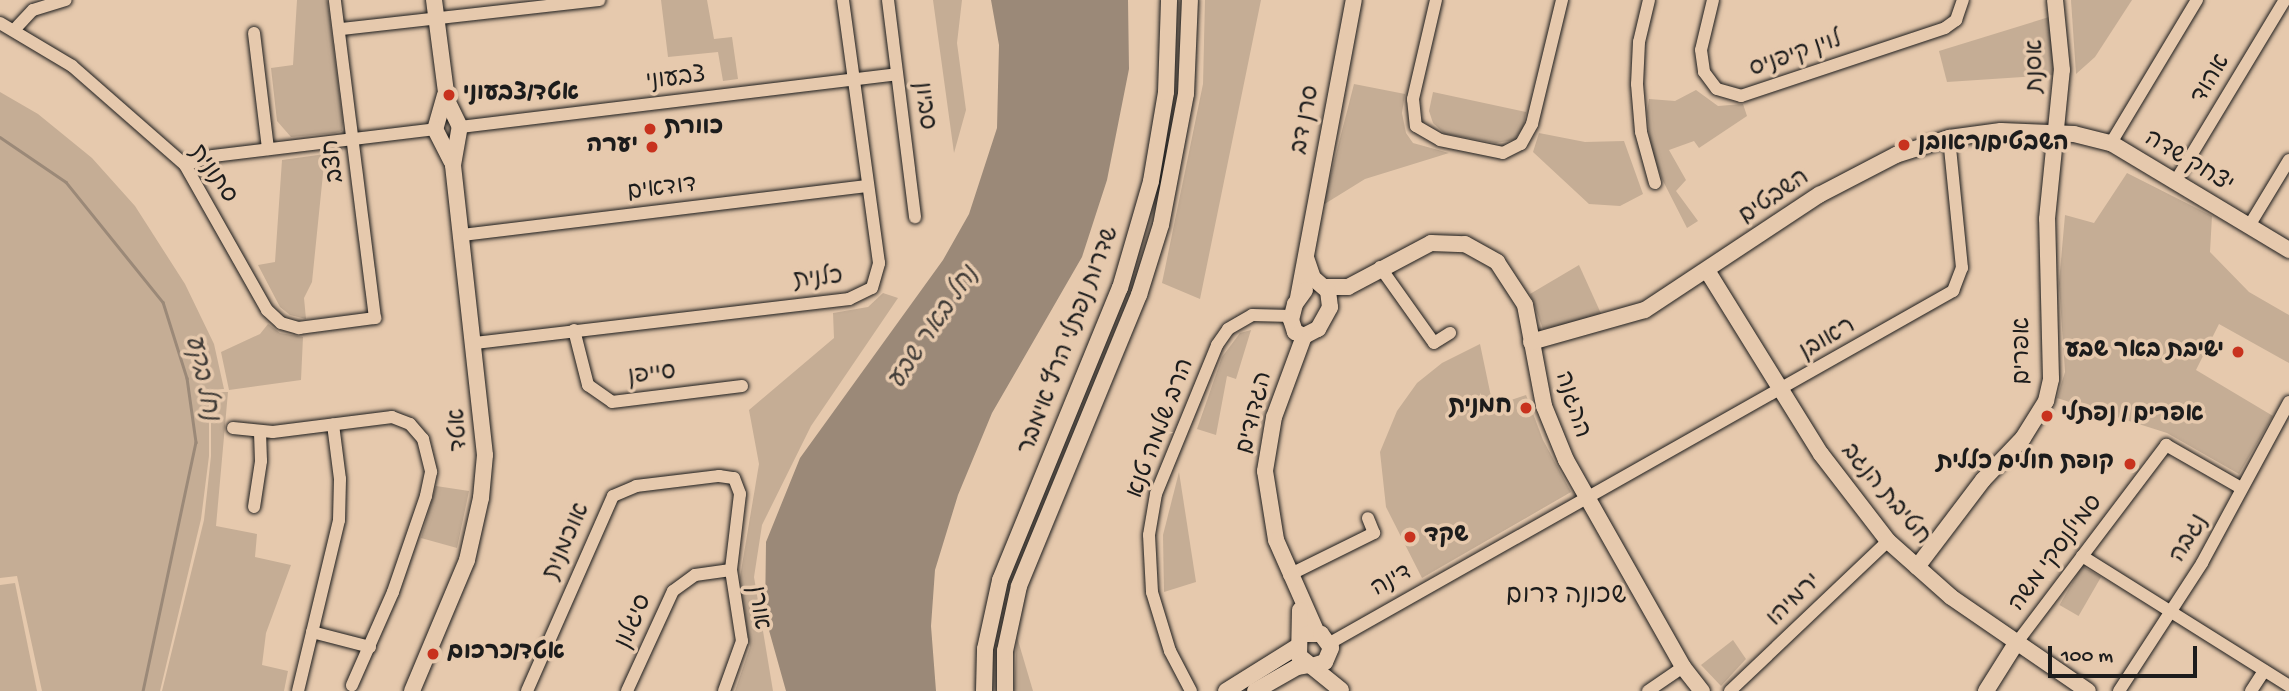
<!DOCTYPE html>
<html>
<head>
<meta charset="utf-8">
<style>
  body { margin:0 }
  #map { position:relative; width:2289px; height:691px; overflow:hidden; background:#e6c9ad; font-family:"Gochi Hand","Playpen Sans Hebrew",sans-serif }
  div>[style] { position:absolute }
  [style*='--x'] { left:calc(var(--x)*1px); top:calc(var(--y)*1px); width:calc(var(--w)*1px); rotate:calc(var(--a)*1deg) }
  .green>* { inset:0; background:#c5ad95; transform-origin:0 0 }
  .water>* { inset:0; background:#9b8978 }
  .stream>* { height:2.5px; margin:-1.25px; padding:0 1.25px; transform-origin:1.25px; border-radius:1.25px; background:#9b8978 }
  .roads { filter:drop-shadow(0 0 2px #1c1c1c) drop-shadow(0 0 2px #1c1c1c) }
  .street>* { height:12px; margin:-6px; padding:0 6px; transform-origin:6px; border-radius:6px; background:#e6c9ad }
  .secondary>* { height:16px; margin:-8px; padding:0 8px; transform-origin:8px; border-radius:8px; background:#e6c9ad }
  .dots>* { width:19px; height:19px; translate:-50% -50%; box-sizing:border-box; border:4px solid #e6c9ad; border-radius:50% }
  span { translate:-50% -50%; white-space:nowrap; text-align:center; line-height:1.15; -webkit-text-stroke:7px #e6c9ad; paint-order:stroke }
  .street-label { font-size:24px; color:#1c1c1c }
  .poi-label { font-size:24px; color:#1c1c1c; font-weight:700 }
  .left { translate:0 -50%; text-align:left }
  .right { translate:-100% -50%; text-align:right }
  .water-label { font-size:26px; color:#423d38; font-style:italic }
  .neighbourhood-label { font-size:26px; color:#1c1c1c }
  .scale { position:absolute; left:2048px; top:646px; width:149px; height:32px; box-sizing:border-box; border:4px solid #1c1c1c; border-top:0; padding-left:9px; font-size:21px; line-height:24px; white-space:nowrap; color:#1c1c1c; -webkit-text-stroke:5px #e6c9ad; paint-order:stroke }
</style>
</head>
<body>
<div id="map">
  <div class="green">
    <i style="clip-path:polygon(297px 0,327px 0,328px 4px,343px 122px,342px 131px,335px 133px,291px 137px,277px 121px,271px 68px,293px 65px)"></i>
    <i style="clip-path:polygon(661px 0,707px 0,714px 39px,732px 37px,738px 79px,723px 81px,718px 52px,668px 57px)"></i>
    <i style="clip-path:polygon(933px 0,962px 0,957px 43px,966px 110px,954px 153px)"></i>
    <i style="clip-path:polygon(1205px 0,1261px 0,1200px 299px,1162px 283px,1203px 84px)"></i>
    <i style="clip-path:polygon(2071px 0,2132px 0,2095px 57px,2076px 74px)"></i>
    <i style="clip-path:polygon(2049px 17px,2054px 75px,1947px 82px,1939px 51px)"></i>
    <i style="clip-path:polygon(1354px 84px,1405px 94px,1402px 113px,1406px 133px,1413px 143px,1449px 153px,1365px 179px,1323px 205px)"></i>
    <i style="clip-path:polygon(1696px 90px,1718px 106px,1743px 104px,1747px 116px,1699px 148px,1694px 141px,1669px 150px,1686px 180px,1676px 191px,1698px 221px,1687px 228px,1662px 179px,1651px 148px,1647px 112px,1649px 99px,1675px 101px)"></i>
    <i style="clip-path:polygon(0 92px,38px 114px,92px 158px,135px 206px,185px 284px,214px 344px,224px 389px,209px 390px,209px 456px,201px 519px,160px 691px,42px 691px,17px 576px,0 578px)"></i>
    <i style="clip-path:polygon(1433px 92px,1526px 112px,1523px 128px,1514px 140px,1496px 143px,1445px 134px,1433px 123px,1429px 111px)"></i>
    <i style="clip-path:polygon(1539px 133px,1585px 142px,1624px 141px,1643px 194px,1620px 206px,1589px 204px,1533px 152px)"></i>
    <i style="clip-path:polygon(325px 154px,312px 282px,304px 298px,306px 319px,290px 315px,280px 307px,258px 265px,275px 262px,282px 160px)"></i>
    <i style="clip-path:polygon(2127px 173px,2212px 216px,2210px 252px,2249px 292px,2289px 315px,2289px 363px,2219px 324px,2196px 370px,2273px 416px,2239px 474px,2167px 433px,2057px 398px,2065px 372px,2059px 283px,2065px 215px,2094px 223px)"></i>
    <i style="clip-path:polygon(1579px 265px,1603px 318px,1543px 329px,1530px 294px)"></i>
    <i style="clip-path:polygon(883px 293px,898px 298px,811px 426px,762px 525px,754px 577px,773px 691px,735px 691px,750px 647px,739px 583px,759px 464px,749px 410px,834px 338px,833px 313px,868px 307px)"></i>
    <i style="clip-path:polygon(268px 324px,280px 333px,303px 337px,301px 380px,229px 390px,221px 352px,260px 334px)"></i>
    <i style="clip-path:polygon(1251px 330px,1236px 379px,1227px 376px,1216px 435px,1197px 429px,1222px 357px,1240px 333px)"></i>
    <i style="clip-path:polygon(1480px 344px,1493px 406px,1526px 395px,1543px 440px,1571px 492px,1422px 578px,1386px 507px,1380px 452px,1397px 411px,1417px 383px,1442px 363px)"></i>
    <i style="clip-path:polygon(211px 392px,228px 392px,216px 526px,257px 534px,255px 557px,291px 565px,266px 633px,262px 665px,288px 671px,284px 691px,162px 691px,204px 520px,211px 456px)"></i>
    <i style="clip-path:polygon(1179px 472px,1196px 582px,1164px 592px,1163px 535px)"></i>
    <i style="clip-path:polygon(436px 486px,469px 491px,457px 548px,421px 538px)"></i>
    <i style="left:2082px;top:566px;width:22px;height:45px;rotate:30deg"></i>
    <i style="clip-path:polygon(15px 583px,37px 691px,0 691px,0 585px)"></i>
    <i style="clip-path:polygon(1017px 637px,1033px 691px,1014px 691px)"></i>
    <i style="clip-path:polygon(1733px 640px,1746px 659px,1721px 686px,1701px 665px)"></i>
  </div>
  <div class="water">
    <i style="clip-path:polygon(991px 0,1128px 0,1129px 69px,1107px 180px,1082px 257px,992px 413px,958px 495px,935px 570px,931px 626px,936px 691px,786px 691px,765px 616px,766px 542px,800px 458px,943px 260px,969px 214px,997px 128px,999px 45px)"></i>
  </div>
  <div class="stream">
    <i style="--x:0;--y:137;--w:80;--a:34.3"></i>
    <i style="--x:66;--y:182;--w:154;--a:51.1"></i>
    <i style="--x:163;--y:302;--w:80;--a:72.5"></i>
    <i style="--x:187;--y:378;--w:65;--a:82"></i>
    <i style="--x:196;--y:442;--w:255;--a:102"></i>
  </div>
  <div class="roads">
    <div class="street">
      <i style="--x:888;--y:0;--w:219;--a:82.9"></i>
      <i style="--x:1436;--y:0;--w:102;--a:103.1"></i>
      <i style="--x:1413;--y:99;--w:27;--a:84"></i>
      <i style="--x:1416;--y:126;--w:28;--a:30"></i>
      <i style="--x:1440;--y:140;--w:64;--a:11.7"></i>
      <i style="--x:1503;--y:153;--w:20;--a:-27"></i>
      <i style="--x:1521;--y:144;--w:23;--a:-61"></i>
      <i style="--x:1532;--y:124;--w:128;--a:-76.4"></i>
      <i style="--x:1649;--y:0;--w:43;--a:103.4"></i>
      <i style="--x:1639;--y:42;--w:42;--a:92.7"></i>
      <i style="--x:1637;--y:84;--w:48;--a:85.2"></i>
      <i style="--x:1641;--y:132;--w:53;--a:74.6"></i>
      <i style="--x:1713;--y:0;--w:51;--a:103.5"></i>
      <i style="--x:1701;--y:50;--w:22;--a:82"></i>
      <i style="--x:1704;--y:72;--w:21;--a:53"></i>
      <i style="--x:1717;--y:89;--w:25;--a:16"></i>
      <i style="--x:1741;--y:96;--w:215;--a:-18.4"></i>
      <i style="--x:1945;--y:28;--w:14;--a:-36"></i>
      <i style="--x:1956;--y:20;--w:21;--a:-71"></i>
      <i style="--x:0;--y:23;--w:84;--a:30.8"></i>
      <i style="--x:72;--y:66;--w:150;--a:41.2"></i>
      <i style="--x:185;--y:165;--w:167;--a:60.5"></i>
      <i style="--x:267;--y:310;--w:19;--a:43"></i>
      <i style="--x:281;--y:323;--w:19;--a:16"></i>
      <i style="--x:299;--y:328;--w:77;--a:-7.5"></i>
      <i style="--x:375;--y:318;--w:321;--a:-97.2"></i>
      <i style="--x:15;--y:29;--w:26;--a:-47"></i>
      <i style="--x:33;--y:10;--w:34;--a:-17"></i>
      <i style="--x:341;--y:29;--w:260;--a:-6.4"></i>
      <i style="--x:254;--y:33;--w:117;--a:83.1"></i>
      <i style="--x:460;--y:127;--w:440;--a:-6.9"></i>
      <i style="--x:2111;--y:143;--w:167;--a:-59"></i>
      <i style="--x:185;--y:165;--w:29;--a:-18"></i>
      <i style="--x:213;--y:156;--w:224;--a:-6.9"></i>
      <i style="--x:2175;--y:182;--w:213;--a:-58.9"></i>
      <i style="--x:2249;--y:226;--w:77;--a:-58.8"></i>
      <i style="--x:462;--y:235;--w:408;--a:-6.9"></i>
      <i style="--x:1380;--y:267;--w:93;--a:54.6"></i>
      <i style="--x:1434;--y:343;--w:19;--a:-32"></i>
      <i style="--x:574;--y:330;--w:57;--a:75.7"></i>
      <i style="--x:588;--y:385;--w:29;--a:35"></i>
      <i style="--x:612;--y:402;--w:131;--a:-7"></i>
      <i style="--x:475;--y:343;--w:377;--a:-6.7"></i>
      <i style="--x:849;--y:299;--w:25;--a:-26"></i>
      <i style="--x:872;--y:288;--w:26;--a:-74"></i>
      <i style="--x:879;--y:263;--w:265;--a:-97.8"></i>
      <i style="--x:233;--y:428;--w:40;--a:5.7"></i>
      <i style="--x:273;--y:432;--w:120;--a:-7.2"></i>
      <i style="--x:392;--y:417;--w:19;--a:21"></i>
      <i style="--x:410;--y:424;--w:20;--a:49"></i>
      <i style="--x:423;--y:439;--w:34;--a:76"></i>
      <i style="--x:431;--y:472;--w:25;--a:102"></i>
      <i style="--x:426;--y:496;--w:102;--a:109"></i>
      <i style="--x:393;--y:592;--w:102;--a:113.8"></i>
      <i style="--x:254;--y:507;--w:47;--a:-81.3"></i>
      <i style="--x:261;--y:461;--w:29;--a:-92"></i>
      <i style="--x:2082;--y:556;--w:244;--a:32.1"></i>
      <i style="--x:1289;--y:575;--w:95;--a:-26.3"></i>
      <i style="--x:1374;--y:533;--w:16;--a:-112"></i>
      <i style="--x:312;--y:632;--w:60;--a:14.5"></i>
      <i style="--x:1330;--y:643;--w:716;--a:-29.47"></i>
      <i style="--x:1953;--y:291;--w:25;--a:-69"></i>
      <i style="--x:1962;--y:268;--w:131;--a:-95.7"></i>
      <i style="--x:2015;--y:645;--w:251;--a:-52.9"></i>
      <i style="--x:2166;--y:445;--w:86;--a:29.8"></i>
      <i style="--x:298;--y:691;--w:176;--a:-76.5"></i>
      <i style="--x:339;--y:520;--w:41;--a:-88.6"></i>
      <i style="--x:340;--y:479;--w:55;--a:-97.3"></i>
      <i style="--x:527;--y:691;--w:213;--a:-66.2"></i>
      <i style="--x:613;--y:496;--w:25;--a:-23"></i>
      <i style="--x:636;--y:486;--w:84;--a:-6.9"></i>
      <i style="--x:719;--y:476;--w:15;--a:8"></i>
      <i style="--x:734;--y:478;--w:17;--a:69"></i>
      <i style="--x:740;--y:494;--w:77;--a:96.8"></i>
      <i style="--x:731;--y:570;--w:72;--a:81.2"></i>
      <i style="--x:742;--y:641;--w:53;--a:109.8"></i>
      <i style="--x:627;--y:691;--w:110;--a:-65.3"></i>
      <i style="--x:673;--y:591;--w:27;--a:-36"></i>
      <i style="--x:695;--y:575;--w:36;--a:-8"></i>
      <i style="--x:1191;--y:691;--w:45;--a:-117.7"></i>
      <i style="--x:1170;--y:651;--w:62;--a:-107"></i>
      <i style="--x:1152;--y:592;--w:57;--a:-93"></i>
      <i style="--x:1149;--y:535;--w:42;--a:-80.3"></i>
      <i style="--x:1156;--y:494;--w:161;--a:-67.7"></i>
      <i style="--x:1217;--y:345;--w:19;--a:-55"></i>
      <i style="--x:1228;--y:329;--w:28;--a:-30"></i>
      <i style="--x:1252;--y:315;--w:40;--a:1.4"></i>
      <i style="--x:1648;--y:691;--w:42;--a:-34.4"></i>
      <i style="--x:1730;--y:691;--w:218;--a:-43.5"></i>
      <i style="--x:2119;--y:691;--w:153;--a:-57"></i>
      <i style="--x:2202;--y:563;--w:183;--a:-61.6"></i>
      <i style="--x:2251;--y:691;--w:24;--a:-57"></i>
    </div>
    <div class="secondary">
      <i style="--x:445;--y:95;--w:35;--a:106"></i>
      <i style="--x:435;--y:129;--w:36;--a:63"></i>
      <i style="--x:1708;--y:272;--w:214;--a:58.2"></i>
      <i style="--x:1821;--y:454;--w:110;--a:52.4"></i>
      <i style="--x:1888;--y:541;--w:84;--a:41.6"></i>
      <i style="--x:1951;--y:597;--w:166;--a:34.5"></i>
      <i style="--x:1324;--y:287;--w:24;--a:0"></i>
      <i style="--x:1348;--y:287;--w:94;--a:-27.9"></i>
      <i style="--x:1431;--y:243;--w:34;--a:2"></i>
      <i style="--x:1465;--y:244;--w:37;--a:29"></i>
      <i style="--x:1497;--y:262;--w:51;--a:56.9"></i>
      <i style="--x:1525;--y:305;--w:103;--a:79.3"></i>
      <i style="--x:1544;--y:406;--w:58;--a:67.8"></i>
      <i style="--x:1566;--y:460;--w:238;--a:60.5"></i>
      <i style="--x:1683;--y:667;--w:31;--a:52"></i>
      <i style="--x:1298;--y:298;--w:303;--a:-79.4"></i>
      <i style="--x:1304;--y:336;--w:86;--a:110.3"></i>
      <i style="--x:1274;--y:417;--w:55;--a:99.5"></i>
      <i style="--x:1265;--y:471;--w:70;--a:80.9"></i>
      <i style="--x:1276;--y:540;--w:102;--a:66.2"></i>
      <i style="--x:1304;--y:336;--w:16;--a:-27"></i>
      <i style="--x:1318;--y:329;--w:25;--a:-61"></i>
      <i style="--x:1330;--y:307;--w:16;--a:-97"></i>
      <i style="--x:1328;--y:291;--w:20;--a:-139"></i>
      <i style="--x:1313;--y:278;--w:21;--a:-109"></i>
      <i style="--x:1304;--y:336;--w:10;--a:-156"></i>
      <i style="--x:1295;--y:332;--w:13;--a:-108"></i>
      <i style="--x:1291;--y:320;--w:16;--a:-76"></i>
      <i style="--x:1295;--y:304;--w:17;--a:-54"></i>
      <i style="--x:1531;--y:342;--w:118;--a:-15.7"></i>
      <i style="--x:1645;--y:310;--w:209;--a:-33.5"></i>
      <i style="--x:1819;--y:195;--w:87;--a:-27.5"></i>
      <i style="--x:1896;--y:155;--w:56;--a:-17.8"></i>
      <i style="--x:1949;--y:138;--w:52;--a:-7.7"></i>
      <i style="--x:2001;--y:131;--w:73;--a:2.4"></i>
      <i style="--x:2074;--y:134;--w:38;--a:14"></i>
      <i style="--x:2111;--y:143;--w:208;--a:31"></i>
      <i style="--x:1917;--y:567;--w:109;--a:-52.8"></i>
      <i style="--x:1983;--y:480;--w:58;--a:-46.4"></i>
      <i style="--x:2023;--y:438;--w:44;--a:-58.1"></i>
      <i style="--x:2046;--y:401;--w:23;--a:-77"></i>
      <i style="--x:2051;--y:379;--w:160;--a:-91.4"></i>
      <i style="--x:2047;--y:219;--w:150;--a:-84.3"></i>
      <i style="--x:2062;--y:70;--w:70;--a:-95.7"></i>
      <i style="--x:1300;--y:610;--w:46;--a:91.2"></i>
      <i style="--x:1299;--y:656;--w:54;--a:39"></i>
      <i style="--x:1307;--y:634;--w:14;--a:0"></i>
      <i style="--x:1321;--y:634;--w:17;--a:54"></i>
      <i style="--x:1331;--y:648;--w:15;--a:113"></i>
      <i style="--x:1325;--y:662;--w:14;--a:163"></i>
      <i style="--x:412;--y:691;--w:142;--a:-67.2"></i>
      <i style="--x:467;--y:560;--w:64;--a:-77.3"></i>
      <i style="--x:481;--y:498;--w:43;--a:-84.7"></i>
      <i style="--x:485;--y:455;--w:292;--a:-96.3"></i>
      <i style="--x:453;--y:165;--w:39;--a:-80"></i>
      <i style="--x:460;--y:127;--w:30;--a:-116"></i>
      <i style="--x:447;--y:100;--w:101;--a:-97.4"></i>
      <i style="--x:984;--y:691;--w:42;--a:-88.6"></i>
      <i style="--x:985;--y:649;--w:71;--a:-77.7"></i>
      <i style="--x:1000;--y:580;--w:316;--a:-67.7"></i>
      <i style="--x:1120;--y:288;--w:111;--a:-73.8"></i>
      <i style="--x:1151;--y:181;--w:90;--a:-80.4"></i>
      <i style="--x:1166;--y:92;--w:92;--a:-88.1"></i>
      <i style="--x:1005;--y:691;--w:40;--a:-90"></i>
      <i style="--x:1005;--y:651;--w:66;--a:-77.8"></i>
      <i style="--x:1019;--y:586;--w:315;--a:-67.6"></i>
      <i style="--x:1139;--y:295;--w:73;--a:-72.6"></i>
      <i style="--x:1161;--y:225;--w:133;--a:-79.2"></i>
      <i style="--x:1186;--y:94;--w:94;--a:-87.6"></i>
      <i style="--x:1226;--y:691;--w:85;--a:-32"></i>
      <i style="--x:1255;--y:691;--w:48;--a:-29.7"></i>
      <i style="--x:1297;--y:667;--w:13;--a:-9"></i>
      <i style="--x:1986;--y:691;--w:54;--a:-57.8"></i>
    </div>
  </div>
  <div class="dots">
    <i style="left:449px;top:95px;background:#c8321e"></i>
    <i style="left:650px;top:129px;background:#c8321e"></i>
    <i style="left:1904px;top:145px;background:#c8321e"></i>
    <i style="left:652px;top:147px;background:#c8321e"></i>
    <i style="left:2238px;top:352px;background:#c8321e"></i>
    <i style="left:1526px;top:408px;background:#c8321e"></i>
    <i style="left:2047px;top:416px;background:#c8321e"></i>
    <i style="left:2130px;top:464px;background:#c8321e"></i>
    <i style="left:1410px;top:537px;background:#c8321e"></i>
    <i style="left:433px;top:654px;background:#c8321e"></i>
  </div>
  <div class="street-label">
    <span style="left:1796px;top:56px;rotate:-19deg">לוין קיפניס</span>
    <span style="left:2037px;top:66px;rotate:-90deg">אסנת</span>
    <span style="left:676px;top:80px;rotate:-7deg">צבעוני</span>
    <span style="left:2212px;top:80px;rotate:-59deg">אהוד</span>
    <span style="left:923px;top:106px;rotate:83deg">סביון</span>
    <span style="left:1307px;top:120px;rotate:-79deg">סרן דב</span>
    <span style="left:335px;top:161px;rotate:-97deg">חצב</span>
    <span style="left:2188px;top:163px;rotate:31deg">יצחק שדה</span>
    <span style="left:212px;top:175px;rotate:55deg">סתונית</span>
    <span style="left:662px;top:190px;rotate:-7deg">דודאים</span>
    <span style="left:1775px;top:198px;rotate:-34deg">השבטים</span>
    <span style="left:818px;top:280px;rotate:-5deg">כלנית</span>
    <span style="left:1828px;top:340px;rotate:-30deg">ראובן</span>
    <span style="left:1070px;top:341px;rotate:-69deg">שדרות נפתלי הרץ אימבר</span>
    <span style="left:2024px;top:351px;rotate:-90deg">אפרים</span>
    <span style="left:652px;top:376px;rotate:-7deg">סייפן</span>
    <span style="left:1571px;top:405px;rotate:72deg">ההגנה</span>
    <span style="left:1256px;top:413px;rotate:-76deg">הגדודים</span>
    <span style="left:1162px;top:429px;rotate:-69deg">הרב שלמה טנא</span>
    <span style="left:460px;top:430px;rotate:-93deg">אטד</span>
    <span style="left:1885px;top:495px;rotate:50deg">חטיבת הנגב</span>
    <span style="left:2190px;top:539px;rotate:-60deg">נגבה</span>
    <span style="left:568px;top:542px;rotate:-66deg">אוכמנית</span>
    <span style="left:2057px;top:554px;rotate:-53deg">סמילנסקי משה</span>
    <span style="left:1392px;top:582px;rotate:-29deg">דינה</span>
    <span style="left:1795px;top:601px;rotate:-44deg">ירמיהו</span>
    <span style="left:757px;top:608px;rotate:81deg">אורן</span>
    <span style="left:635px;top:622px;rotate:-66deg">סיגלון</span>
  </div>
  <div class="poi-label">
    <span class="left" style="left:463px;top:95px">אטד/צבעוני</span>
    <span class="left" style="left:664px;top:129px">כוורת</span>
    <span class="left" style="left:1918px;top:145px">השבטים/ראובן</span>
    <span class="right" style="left:638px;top:147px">יערה</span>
    <span class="right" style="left:2224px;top:352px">ישיבת באר שבע</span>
    <span class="right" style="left:1512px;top:408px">חמנית</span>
    <span class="left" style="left:2061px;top:416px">אפרים / נפתלי</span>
    <span class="right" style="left:2114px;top:464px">קופת חולים כללית</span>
    <span class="left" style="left:1424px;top:537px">שקד</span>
    <span class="left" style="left:447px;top:654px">אטד/כרכום</span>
  </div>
  <div class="water-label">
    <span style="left:935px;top:329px;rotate:-56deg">נחל באר שבע</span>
    <span style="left:200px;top:378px;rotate:78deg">נחל בקע</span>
  </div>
  <div class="neighbourhood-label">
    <span style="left:1566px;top:598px">שכונה דרום</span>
  </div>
  <div class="scale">100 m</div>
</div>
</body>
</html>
